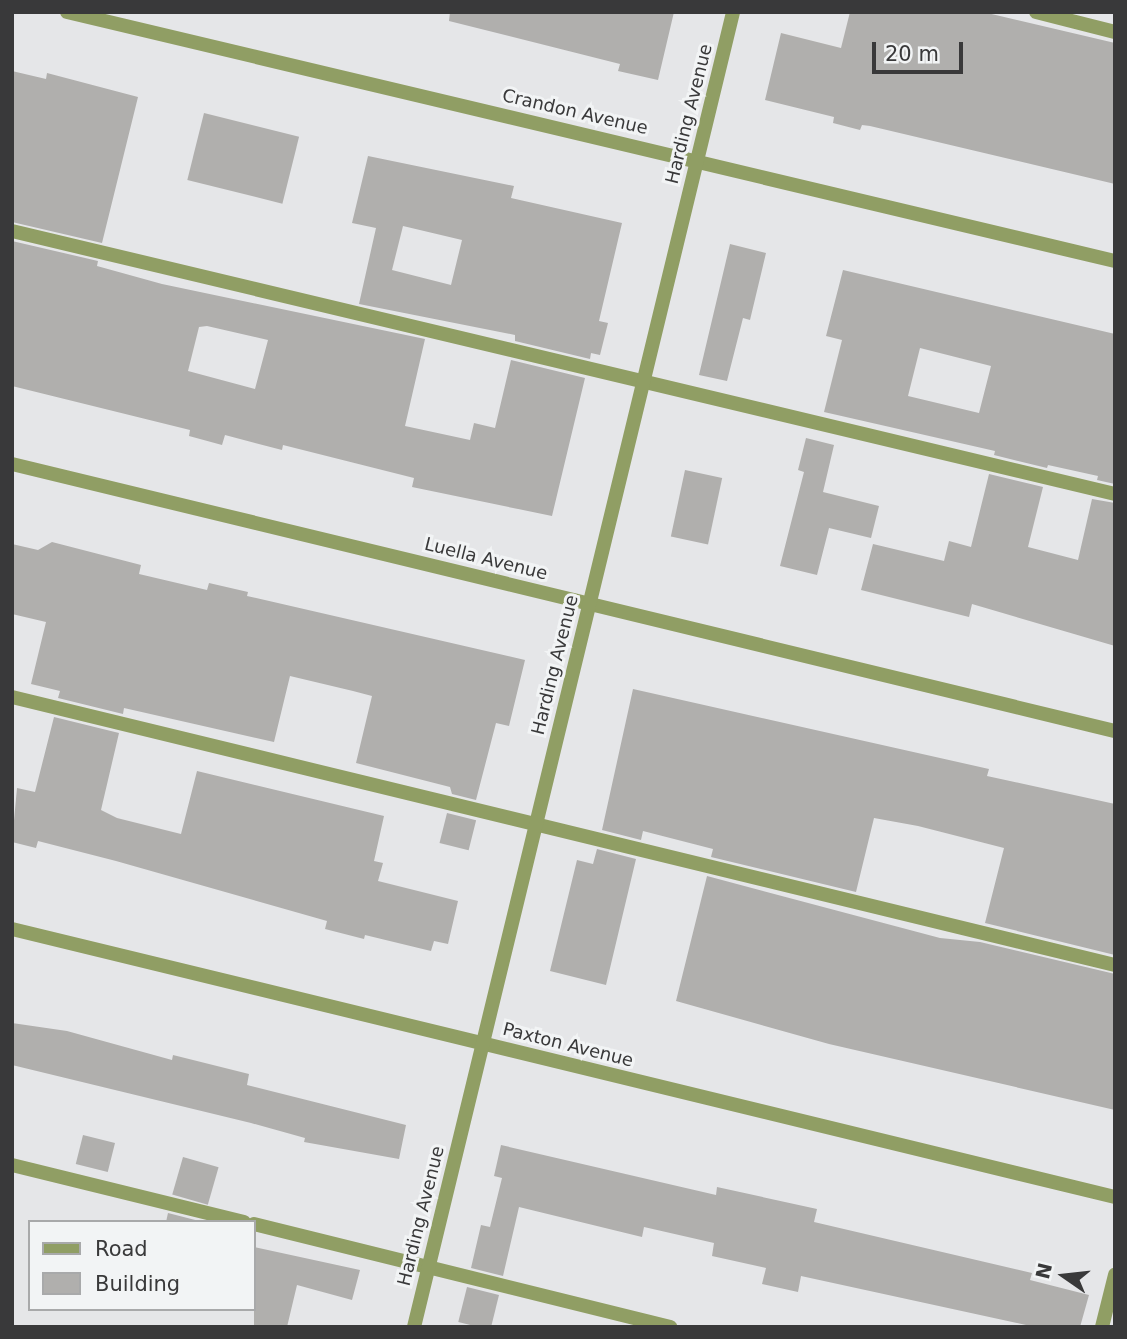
<!DOCTYPE html>
<html>
<head>
<meta charset="utf-8">
<style>
  body { margin:0 }
  #map { position:relative; width:1127px; height:1339px; overflow:hidden; background:#e5e6e8; font-family:"DejaVu Sans",sans-serif }
  div>[style] { position:absolute }
  [style*='--x'] { left:calc(var(--x)*1px); top:calc(var(--y)*1px); width:calc(var(--w)*1px); rotate:calc(var(--a)*1deg) }
  .building>* { inset:0; background:#b0afad; transform-origin:0 0 }
  .lane>* { height:14px; margin:-7px; padding:0 7px; transform-origin:7px; border-radius:7px; background:#909e64 }
  .street>* { height:14px; margin:-7px; padding:0 7px; transform-origin:7px; border-radius:7px; background:#909e64 }
  span { translate:-50% -50%; white-space:nowrap; text-align:center; line-height:1.15; -webkit-text-stroke:6px #f2f4f5; paint-order:stroke }
  .street-label { font-size:18px; color:#39393a }
  .frame { position:absolute; inset:0; border:14px solid #39393a; pointer-events:none }
  .legend { position:absolute; left:28px; top:1220px; width:228px; height:91px; box-sizing:border-box; background:#f2f4f5; border:2px solid #a8a9aa; margin:0; padding:9px 12px; list-style:none; font-size:21px; color:#39393a }
  .legend li { display:flex; align-items:center; gap:14px; height:35px }
  .legend b { width:35px; border:2px solid #a8a9aa }
  .north { position:absolute; left:1029px; top:1241px; width:70px; height:70px; -webkit-text-stroke:5px #f2f4f5; paint-order:stroke; rotate:284deg; font-size:19px; font-weight:700; line-height:28px; text-align:center; color:#39393a }
  .north::after { content:''; display:block; margin:auto; width:24px; height:32px; background:#39393a; clip-path:polygon(50% 0,100% 100%,50% 72%,0 100%) }
  .scale { position:absolute; left:872px; top:42px; width:91px; height:32px; box-sizing:border-box; border:4px solid #39393a; border-top:0; padding-left:9px; font-size:21px; line-height:24px; white-space:nowrap; color:#39393a; -webkit-text-stroke:5px #f2f4f5; paint-order:stroke }
</style>
</head>
<body>
<div id="map">
  <div class="building">
    <i style="clip-path:polygon(450px 12px,674px 12px,658px 80px,618px 71px,620px 64px,449px 21px)"></i>
    <i style="clip-path:polygon(850px 12px,983px 12px,1115px 43px,1115px 184px,870px 126px,862px 125px,860px 130px,833px 123px,834px 117px,765px 100px,781px 33px,841px 48px)"></i>
    <i style="clip-path:polygon(12px 71px,46px 79px,47px 73px,138px 97px,102px 243px,12px 222px)"></i>
    <i style="left:204px;top:113px;width:98px;height:69px;rotate:14deg"></i>
    <i style="clip-path:polygon(evenodd,368px 156px,514px 186px,511px 198px,622px 223px,599px 321px,608px 323px,600px 355px,591px 353px,590px 359px,515px 341px,515px 335px,359px 304px,376px 228px,352px 223px,368px 156px,403px 226px,462px 240px,451px 285px,392px 270px,403px 226px)"></i>
    <i style="clip-path:polygon(evenodd,12px 241px,98px 261px,97px 266px,162px 284px,425px 339px,405px 426px,470px 440px,474px 423px,495px 428px,511px 360px,585px 378px,552px 516px,412px 487px,414px 478px,283px 445px,282px 450px,225px 435px,222px 445px,189px 436px,190px 430px,12px 386px,12px 241px,207px 326px,268px 340px,255px 389px,188px 371px,199px 327px,207px 326px)"></i>
    <i style="clip-path:polygon(730px 244px,766px 253px,750px 320px,743px 318px,727px 381px,699px 375px)"></i>
    <i style="clip-path:polygon(evenodd,843px 270px,1115px 334px,1115px 484px,1097px 480px,1098px 476px,1048px 465px,1047px 468px,994px 455px,995px 451px,824px 412px,842px 340px,826px 336px,843px 270px,920px 348px,991px 366px,979px 413px,908px 396px,920px 348px)"></i>
    <i style="clip-path:polygon(806px 438px,834px 445px,823px 492px,879px 506px,871px 538px,829px 528px,817px 575px,780px 566px,804px 472px,798px 470px)"></i>
    <i style="left:685px;top:470px;width:38px;height:68px;rotate:12deg"></i>
    <i style="clip-path:polygon(989px 474px,1043px 487px,1028px 547px,1078px 560px,1092px 499px,1115px 503px,1115px 646px,972px 604px,969px 617px,861px 590px,873px 544px,944px 561px,949px 541px,971px 547px)"></i>
    <i style="clip-path:polygon(52px 542px,141px 565px,139px 574px,207px 590px,209px 583px,248px 592px,247px 596px,525px 660px,509px 726px,496px 723px,476px 800px,452px 794px,450px 787px,356px 763px,372px 696px,353px 691px,290px 676px,274px 742px,124px 708px,123px 714px,58px 698px,60px 691px,31px 684px,46px 622px,12px 614px,12px 544px,38px 550px)"></i>
    <i style="clip-path:polygon(633px 689px,989px 769px,987px 776px,1115px 804px,1115px 955px,985px 923px,1004px 848px,918px 826px,874px 818px,856px 892px,711px 857px,713px 849px,643px 831px,641px 840px,602px 830px)"></i>
    <i style="clip-path:polygon(54px 717px,119px 733px,101px 810px,117px 818px,181px 834px,197px 771px,384px 816px,374px 861px,383px 863px,378px 881px,458px 901px,448px 944px,434px 941px,431px 951px,365px 935px,364px 939px,325px 929px,327px 921px,116px 861px,38px 841px,36px 848px,12px 842px,17px 788px,35px 792px)"></i>
    <i style="left:447px;top:813px;width:30px;height:31px;rotate:14deg"></i>
    <i style="clip-path:polygon(597px 849px,636px 859px,606px 985px,550px 971px,577px 860px,593px 864px)"></i>
    <i style="clip-path:polygon(707px 876px,940px 938px,980px 942px,1115px 974px,1115px 1110px,829px 1044px,676px 1001px)"></i>
    <i style="clip-path:polygon(12px 1023px,67px 1031px,172px 1060px,173px 1055px,249px 1074px,247px 1085px,406px 1125px,399px 1159px,304px 1142px,305px 1138px,251px 1123px,12px 1065px)"></i>
    <i style="left:83px;top:1135px;width:33px;height:30px;rotate:14deg"></i>
    <i style="clip-path:polygon(501px 1145px,716px 1195px,717px 1187px,817px 1209px,814px 1222px,1032px 1273px,1030px 1280px,1089px 1295px,1080px 1327px,1035px 1327px,801px 1276px,798px 1292px,762px 1284px,766px 1268px,712px 1256px,714px 1243px,644px 1227px,642px 1237px,519px 1207px,503px 1276px,471px 1268px,481px 1225px,490px 1227px,502px 1178px,494px 1176px)"></i>
    <i style="left:183px;top:1157px;width:37px;height:39px;rotate:16deg"></i>
    <i style="clip-path:polygon(168px 1213px,203px 1222px,166px 1222px)"></i>
    <i style="clip-path:polygon(254px 1247px,360px 1270px,352px 1300px,297px 1285px,287px 1327px,254px 1327px)"></i>
    <i style="left:467px;top:1287px;width:33px;height:36px;rotate:14deg"></i>
  </div>
  <div class="lane">
    <i style="--x:1036;--y:12;--w:81;--a:14.2"></i>
    <i style="--x:12;--y:231;--w:1134;--a:13.41"></i>
    <i style="--x:12;--y:697;--w:1135;--a:13.66"></i>
    <i style="--x:12;--y:1165;--w:239;--a:13.8"></i>
    <i style="--x:254;--y:1224;--w:429;--a:13.9"></i>
    <i style="--x:1102;--y:1327;--w:54;--a:-76"></i>
  </div>
  <div class="street">
    <i style="--x:67;--y:12;--w:1077;--a:13.37"></i>
    <i style="--x:12;--y:464;--w:1135;--a:13.61"></i>
    <i style="--x:12;--y:929;--w:1135;--a:13.66"></i>
    <i style="--x:414;--y:1327;--w:1353;--a:-76.36"></i>
  </div>
  <div class="street-label">
    <span style="left:575px;top:112px;rotate:13deg">Crandon Avenue</span>
    <span style="left:689px;top:114px;rotate:-76deg">Harding Avenue</span>
    <span style="left:486px;top:559px;rotate:14deg">Luella Avenue</span>
    <span style="left:555px;top:665px;rotate:-76deg">Harding Avenue</span>
    <span style="left:568px;top:1045px;rotate:14deg">Paxton Avenue</span>
    <span style="left:421px;top:1216px;rotate:-76deg">Harding Avenue</span>
  </div>
  <div class="frame"></div>
  <ul class="legend">
  <li><b style="height:9px;background:#909e64"></b>Road</li>
  <li><b style="height:19px;background:#b0afad"></b>Building</li>
  </ul>
  <div class="north">N</div>
  <div class="scale">20 m</div>
</div>
</body>
</html>
